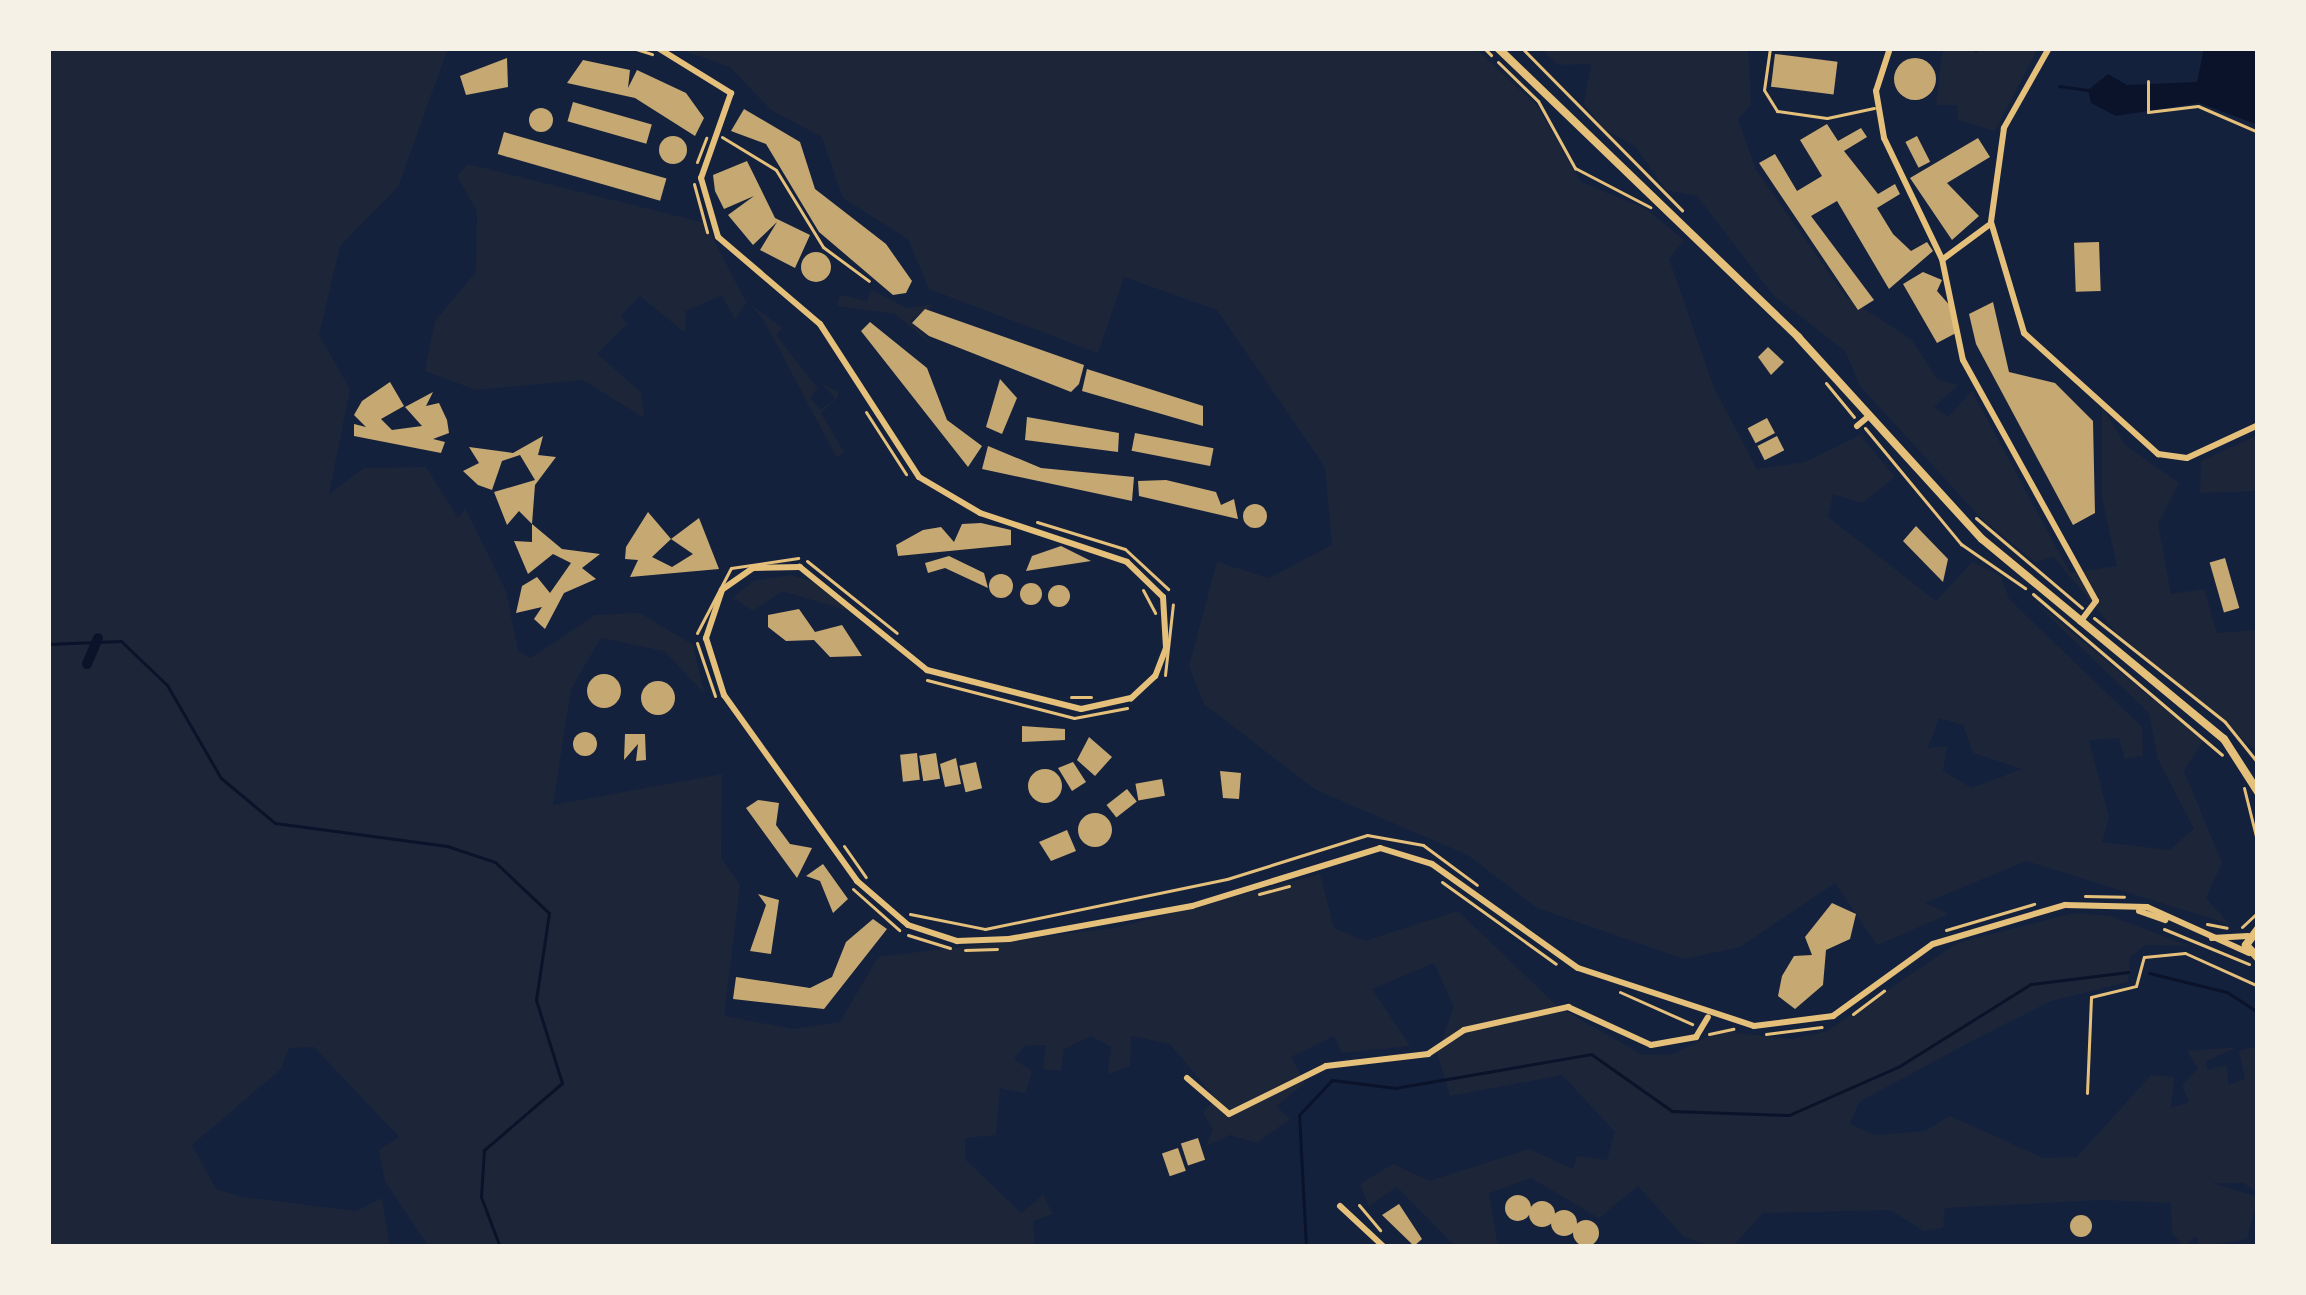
<!DOCTYPE html>
<html>
<head>
<meta charset="utf-8">
<style>
  body { margin:0 }
  #map { position:relative; width:2306px; height:1295px; overflow:hidden; background:#14213d; font-family:"Space Grotesk",sans-serif }
  div>[style] { position:absolute }
  [style*='--x'] { left:calc(var(--x)*1px); top:calc(var(--y)*1px); width:calc(var(--w)*1px); rotate:calc(var(--a)*1deg) }
  .green>* { inset:0; background:#1d2539 }
  .water>* { inset:0; background:#0b132b }
  .stream>* { height:3px; margin:-1.5px; padding:0 1.5px; transform-origin:1.5px; border-radius:1.5px; background:#0b132b }
  .canal>* { height:10px; margin:-5px; padding:0 5px; transform-origin:5px; border-radius:5px; background:#0b132b }
  .building>* { inset:0; background:#c6a872; transform-origin:0 0 }
  .round { border-radius:50% }
  .path>* { height:3px; margin:-1.5px; padding:0 1.5px; transform-origin:1.5px; border-radius:1.5px; background:#e5c07b }
  .service>* { height:3px; margin:-1.5px; padding:0 1.5px; transform-origin:1.5px; border-radius:1.5px; background:#e5c07b }
  .minor>* { height:6px; margin:-3px; padding:0 3px; transform-origin:3px; border-radius:3px; background:#e5c07b }
  .secondary>* { height:8px; margin:-4px; padding:0 4px; transform-origin:4px; border-radius:4px; background:#e5c07b }
  span { translate:-50% -50%; white-space:nowrap; text-align:center; line-height:1.15; -webkit-text-stroke:9px #f6f1e7; paint-order:stroke }
  .frame { position:absolute; inset:0; border:51px solid #f6f1e7; pointer-events:none }
</style>
</head>
<body>
<div id="map">
  <div class="green">
    <i style="clip-path:polygon(48px 48px,448px 48px,398px 187px,340px 246px,319px 335px,350px 389px,329px 494px,364px 468px,426px 467px,458px 518px,465px 508px,506px 591px,518px 651px,531px 658px,595px 615px,640px 613px,693px 645px,704px 693px,664px 651px,601px 638px,571px 689px,553px 805px,722px 774px,721px 858px,740px 885px,724px 1016px,794px 1029px,840px 1022px,878px 957px,1115px 928px,1320px 874px,1334px 928px,1365px 941px,1458px 911px,1558px 1007px,1643px 1055px,1673px 1054px,1720px 1031px,1792px 1039px,1827px 1031px,1957px 943px,2074px 913px,2110px 916px,2258px 972px,2189px 946px,2145px 945px,2130px 957px,2128px 982px,2051px 1001px,1968px 1043px,1859px 1102px,1850px 1124px,1876px 1135px,1925px 1131px,1950px 1116px,2043px 1158px,2077px 1157px,2151px 1075px,2174px 1077px,2171px 1108px,2189px 1102px,2182px 1085px,2198px 1069px,2187px 1051px,2238px 1047px,2206px 1061px,2207px 1070px,2227px 1065px,2228px 1085px,2245px 1079px,2239px 1051px,2258px 1046px,2258px 1192px,2243px 1183px,2212px 1183px,2258px 1197px,2247px 1239px,2202px 1247px,2195px 1236px,2185px 1246px,2172px 1234px,2171px 1203px,2103px 1200px,1945px 1208px,1943px 1228px,1924px 1231px,1890px 1210px,1763px 1213px,1732px 1247px,1715px 1247px,1684px 1237px,1638px 1186px,1599px 1218px,1531px 1178px,1489px 1193px,1498px 1247px,1456px 1247px,1397px 1187px,1369px 1206px,1360px 1184px,1393px 1164px,1429px 1181px,1529px 1149px,1573px 1169px,1577px 1156px,1607px 1160px,1615px 1132px,1562px 1075px,1450px 1096px,1437px 1053px,1454px 1007px,1434px 963px,1372px 989px,1410px 1046px,1342px 1053px,1334px 1036px,1291px 1057px,1305px 1083px,1276px 1106px,1290px 1119px,1257px 1143px,1230px 1135px,1206px 1146px,1213px 1130px,1203px 1112px,1216px 1099px,1170px 1044px,1131px 1036px,1130px 1066px,1108px 1074px,1111px 1047px,1091px 1036px,1064px 1049px,1061px 1071px,1043px 1069px,1046px 1045px,1024px 1046px,1014px 1059px,1032px 1071px,1026px 1093px,1000px 1088px,996px 1135px,965px 1138px,965px 1159px,1021px 1213px,1043px 1195px,1053px 1214px,1033px 1221px,1035px 1247px,429px 1247px,385px 1181px,379px 1150px,399px 1137px,314px 1047px,289px 1048px,281px 1069px,192px 1145px,216px 1189px,243px 1197px,356px 1211px,382px 1198px,390px 1247px,48px 1247px)"></i>
    <i style="clip-path:polygon(evenodd,676px 48px,1475px 48px,1537px 106px,1581px 182px,1646px 209px,1684px 240px,1669px 259px,1714px 388px,1757px 469px,1805px 462px,1860px 435px,1895px 477px,1862px 503px,1833px 494px,1828px 517px,1936px 601px,1972px 562px,2001px 576px,2009px 599px,2142px 727px,2143px 756px,2125px 759px,2119px 738px,2089px 740px,2109px 818px,2102px 842px,2169px 850px,2194px 829px,2158px 759px,2149px 713px,2028px 596px,2203px 741px,2184px 771px,2222px 863px,2206px 898px,2229px 924px,2026px 861px,1925px 903px,1949px 914px,1877px 945px,1835px 883px,1740px 947px,1684px 959px,1537px 908px,1468px 855px,1316px 790px,1204px 704px,1189px 666px,1217px 562px,1269px 578px,1332px 545px,1325px 467px,1217px 310px,1124px 277px,1098px 353px,929px 289px,908px 239px,843px 198px,822px 137px,771px 110px,730px 67px,676px 48px,1939px 718px,1963px 725px,1973px 753px,2022px 769px,1972px 788px,1943px 771px,1947px 746px,1928px 748px,1939px 718px)"></i>
    <i style="clip-path:polygon(1540px 48px,1748px 48px,1751px 105px,1738px 119px,1756px 170px,1846px 297px,1911px 339px,1938px 380px,1958px 385px,1934px 407px,1948px 417px,1972px 391px,2070px 573px,2117px 566px,2102px 498px,2102px 406px,2125px 445px,2179px 483px,2158px 524px,2171px 594px,2204px 589px,2217px 633px,2258px 630px,2258px 752px,2116px 632px,2054px 557px,2035px 562px,1978px 515px,1860px 386px,1845px 351px,1774px 296px,1697px 196px,1666px 190px,1636px 147px,1603px 128px,1584px 104px,1591px 64px,1558px 65px)"></i>
    <i style="clip-path:polygon(1943px 48px,2038px 48px,1995px 131px,1958px 120px,1957px 105px,1936px 105px)"></i>
    <i style="clip-path:polygon(468px 164px,705px 223px,745px 300px,782px 328px,776px 335px,818px 389px,810px 398px,821px 410px,835px 398px,823px 385px,838px 391px,838px 397px,821px 413px,844px 452px,837px 458px,763px 319px,747px 301px,735px 320px,722px 295px,686px 311px,685px 333px,640px 296px,621px 315px,627px 324px,597px 354px,641px 392px,644px 418px,583px 380px,476px 390px,425px 371px,435px 321px,476px 272px,477px 211px,457px 176px)"></i>
    <i style="clip-path:polygon(871px 290px,907px 308px,935px 304px,910px 321px,938px 350px,895px 314px,837px 306px,840px 295px,867px 301px)"></i>
    <i style="clip-path:polygon(2258px 435px,2258px 491px,2200px 493px,2201px 461px)"></i>
    <i style="clip-path:polygon(791px 575px,826px 586px,853px 612px,782px 591px,753px 611px,733px 598px,753px 581px)"></i>
  </div>
  <div class="water">
    <i style="clip-path:polygon(2204px 48px,2258px 48px,2258px 125px,2199px 103px,2116px 116px,2091px 103px,2088px 90px,2108px 74px,2127px 85px,2197px 82px)"></i>
  </div>
  <div class="stream">
    <i style="--x:1971;--y:48;--w:5;--a:22"></i>
    <i style="--x:2059;--y:86;--w:29;--a:8"></i>
    <i style="--x:48;--y:644;--w:73;--a:-2.4"></i>
    <i style="--x:121;--y:641;--w:64;--a:43.7"></i>
    <i style="--x:167;--y:685;--w:108;--a:59.9"></i>
    <i style="--x:221;--y:778;--w:70;--a:39.8"></i>
    <i style="--x:275;--y:823;--w:174;--a:7.6"></i>
    <i style="--x:447;--y:846;--w:51;--a:18.4"></i>
    <i style="--x:495;--y:862;--w:74;--a:43.4"></i>
    <i style="--x:549;--y:913;--w:88;--a:98.5"></i>
    <i style="--x:536;--y:1000;--w:87;--a:72.6"></i>
    <i style="--x:562;--y:1083;--w:103;--a:139.3"></i>
    <i style="--x:484;--y:1150;--w:47;--a:93.7"></i>
    <i style="--x:481;--y:1197;--w:53;--a:69.2"></i>
    <i style="--x:2149;--y:973;--w:80;--a:13.7"></i>
    <i style="--x:2227;--y:992;--w:37;--a:33"></i>
    <i style="--x:1306;--y:1247;--w:132;--a:-93"></i>
    <i style="--x:1299;--y:1115;--w:48;--a:-46.7"></i>
    <i style="--x:1332;--y:1080;--w:64;--a:7.2"></i>
    <i style="--x:1395;--y:1088;--w:199;--a:-9.8"></i>
    <i style="--x:1591;--y:1054;--w:99;--a:35.1"></i>
    <i style="--x:1672;--y:1111;--w:117;--a:2"></i>
    <i style="--x:1789;--y:1115;--w:119;--a:-23.8"></i>
    <i style="--x:1898;--y:1067;--w:157;--a:-32"></i>
    <i style="--x:2031;--y:984;--w:98;--a:-7.1"></i>
  </div>
  <div class="canal">
    <i style="--x:87;--y:664;--w:28;--a:-67"></i>
  </div>
  <div class="building">
    <i style="left:1775px;top:54px;width:63px;height:33px;rotate:7deg"></i>
    <i style="clip-path:polygon(507px 58px,508px 87px,466px 95px,460px 76px)"></i>
    <i class="round" style="left:1894px;top:58px;width:42px;height:42px"></i>
    <i style="clip-path:polygon(583px 60px,630px 70px,628px 88px,637px 70px,686px 93px,704px 118px,695px 136px,635px 98px,567px 83px)"></i>
    <i style="left:573px;top:102px;width:82px;height:20px;rotate:16deg"></i>
    <i class="round" style="left:529px;top:108px;width:24px;height:24px"></i>
    <i style="clip-path:polygon(744px 109px,800px 142px,815px 189px,886px 244px,912px 281px,906px 293px,893px 295px,819px 232px,766px 144px,731px 131px)"></i>
    <i style="clip-path:polygon(1827px 124px,1838px 141px,1861px 128px,1867px 137px,1844px 151px,1878px 194px,1895px 184px,1900px 194px,1877px 208px,1893px 234px,1911px 251px,1927px 242px,1933px 251px,1889px 289px,1837px 201px,1811px 216px,1874px 300px,1858px 310px,1759px 163px,1775px 154px,1797px 191px,1822px 176px,1800px 140px)"></i>
    <i style="left:504px;top:132px;width:169px;height:23px;rotate:16deg"></i>
    <i class="round" style="left:659px;top:136px;width:28px;height:28px"></i>
    <i style="left:1917px;top:136px;width:29px;height:13px;rotate:63deg"></i>
    <i style="clip-path:polygon(1978px 138px,1990px 157px,1947px 183px,1979px 216px,1952px 240px,1910px 178px)"></i>
    <i style="clip-path:polygon(747px 161px,775px 218px,810px 235px,795px 268px,760px 250px,777px 222px,753px 245px,728px 215px,754px 196px,724px 209px,715px 191px,713px 175px)"></i>
    <i style="left:2099px;top:242px;width:49px;height:25px;rotate:88deg"></i>
    <i class="round" style="left:801px;top:252px;width:30px;height:30px"></i>
    <i style="clip-path:polygon(1923px 272px,1942px 280px,1937px 291px,1953px 309px,1956px 333px,1937px 343px,1903px 284px)"></i>
    <i style="clip-path:polygon(1993px 302px,2009px 372px,2055px 383px,2093px 421px,2095px 513px,2073px 525px,1976px 344px,1969px 314px)"></i>
    <i style="clip-path:polygon(925px 309px,1084px 365px,1079px 384px,1071px 392px,929px 336px,912px 323px)"></i>
    <i style="clip-path:polygon(870px 322px,927px 368px,947px 420px,982px 446px,968px 467px,861px 331px)"></i>
    <i style="clip-path:polygon(1768px 347px,1784px 362px,1771px 375px,1758px 357px)"></i>
    <i style="clip-path:polygon(1087px 369px,1203px 406px,1203px 426px,1082px 391px)"></i>
    <i style="clip-path:polygon(1000px 379px,1017px 398px,1002px 434px,986px 427px)"></i>
    <i style="clip-path:polygon(390px 382px,404px 406px,381px 419px,392px 430px,422px 426px,405px 407px,433px 392px,426px 406px,439px 403px,447px 420px,449px 433px,433px 439px,445px 442px,441px 453px,354px 436px,354px 424px,366px 427px,354px 415px,362px 401px)"></i>
    <i style="clip-path:polygon(1027px 417px,1119px 433px,1118px 452px,1025px 440px)"></i>
    <i style="left:1767px;top:418px;width:17px;height:22px;rotate:62deg"></i>
    <i style="left:1135px;top:433px;width:80px;height:18px;rotate:11deg"></i>
    <i style="clip-path:polygon(543px 436px,538px 455px,556px 457px,535px 485px,532px 524px,519px 511px,507px 525px,494px 492px,535px 480px,520px 455px,502px 461px,492px 490px,478px 485px,463px 471px,479px 463px,469px 447px,513px 453px)"></i>
    <i style="left:1777px;top:436px;width:16px;height:22px;rotate:63deg"></i>
    <i style="clip-path:polygon(988px 446px,1041px 468px,1134px 477px,1132px 501px,982px 469px)"></i>
    <i style="clip-path:polygon(1166px 480px,1216px 492px,1221px 505px,1234px 499px,1238px 519px,1139px 496px,1138px 481px)"></i>
    <i class="round" style="left:1243px;top:504px;width:24px;height:24px"></i>
    <i style="clip-path:polygon(648px 512px,671px 539px,652px 557px,672px 567px,693px 554px,671px 539px,699px 518px,719px 569px,630px 577px,638px 560px,625px 559px,626px 547px)"></i>
    <i style="clip-path:polygon(981px 523px,1011px 530px,1011px 545px,898px 556px,896px 545px,923px 530px,941px 527px,954px 542px,962px 524px)"></i>
    <i style="clip-path:polygon(532px 524px,562px 549px,600px 554px,582px 568px,596px 579px,564px 593px,545px 629px,534px 619px,542px 607px,516px 613px,522px 586px,537px 577px,550px 593px,571px 563px,553px 554px,528px 574px,514px 541px,532px 542px)"></i>
    <i style="clip-path:polygon(1916px 526px,1948px 559px,1943px 582px,1903px 541px)"></i>
    <i style="clip-path:polygon(1061px 546px,1091px 561px,1026px 571px,1032px 556px)"></i>
    <i style="clip-path:polygon(949px 556px,984px 573px,988px 588px,945px 568px,928px 573px,925px 563px)"></i>
    <i style="left:2225px;top:558px;width:52px;height:16px;rotate:74deg"></i>
    <i class="round" style="left:989px;top:574px;width:24px;height:24px"></i>
    <i class="round" style="left:1020px;top:583px;width:22px;height:22px"></i>
    <i class="round" style="left:1048px;top:585px;width:22px;height:22px"></i>
    <i style="clip-path:polygon(799px 609px,815px 632px,842px 625px,862px 656px,830px 657px,814px 640px,786px 641px,768px 627px,768px 615px)"></i>
    <i class="round" style="left:587px;top:674px;width:34px;height:34px"></i>
    <i class="round" style="left:641px;top:681px;width:34px;height:34px"></i>
    <i style="clip-path:polygon(1022px 726px,1065px 729px,1065px 740px,1022px 742px)"></i>
    <i class="round" style="left:573px;top:732px;width:24px;height:24px"></i>
    <i style="clip-path:polygon(625px 734px,645px 734px,646px 760px,636px 761px,638px 744px,624px 760px)"></i>
    <i style="clip-path:polygon(1089px 737px,1112px 757px,1095px 776px,1077px 760px)"></i>
    <i style="left:917px;top:753px;width:27px;height:17px;rotate:84deg"></i>
    <i style="left:936px;top:753px;width:26px;height:17px;rotate:81deg"></i>
    <i style="clip-path:polygon(956px 758px,961px 784px,945px 787px,940px 764px)"></i>
    <i style="left:976px;top:762px;width:27px;height:17px;rotate:77deg"></i>
    <i style="clip-path:polygon(1073px 762px,1086px 782px,1072px 791px,1058px 768px)"></i>
    <i class="round" style="left:1028px;top:769px;width:34px;height:34px"></i>
    <i style="clip-path:polygon(1220px 771px,1241px 773px,1239px 799px,1223px 798px)"></i>
    <i style="left:1162px;top:779px;width:17px;height:27px;rotate:80deg"></i>
    <i style="left:1127px;top:789px;width:16px;height:26px;rotate:52deg"></i>
    <i style="clip-path:polygon(758px 800px,779px 803px,776px 825px,790px 844px,812px 848px,797px 878px,746px 808px)"></i>
    <i class="round" style="left:1078px;top:813px;width:34px;height:34px"></i>
    <i style="clip-path:polygon(1067px 830px,1076px 851px,1051px 861px,1039px 842px)"></i>
    <i style="clip-path:polygon(823px 864px,848px 899px,833px 913px,820px 881px,806px 876px)"></i>
    <i style="clip-path:polygon(758px 894px,779px 900px,771px 954px,750px 951px,766px 905px)"></i>
    <i style="clip-path:polygon(1832px 903px,1856px 914px,1850px 939px,1826px 950px,1823px 985px,1795px 1009px,1778px 996px,1782px 976px,1794px 956px,1812px 955px,1805px 937px)"></i>
    <i style="clip-path:polygon(873px 919px,887px 929px,824px 1009px,733px 999px,736px 977px,810px 988px,832px 977px,846px 942px)"></i>
    <i style="left:1198px;top:1138px;width:23px;height:18px;rotate:72deg"></i>
    <i style="left:1178px;top:1148px;width:24px;height:17px;rotate:71deg"></i>
    <i class="round" style="left:1505px;top:1195px;width:26px;height:26px"></i>
    <i class="round" style="left:1529px;top:1201px;width:26px;height:26px"></i>
    <i style="clip-path:polygon(1399px 1204px,1422px 1239px,1414px 1246px,1382px 1215px)"></i>
    <i class="round" style="left:1551px;top:1210px;width:26px;height:26px"></i>
    <i class="round" style="left:2070px;top:1215px;width:22px;height:22px"></i>
    <i class="round" style="left:1573px;top:1220px;width:26px;height:26px"></i>
  </div>
  <div class="path">
    <i style="--x:597;--y:48;--w:33;--a:0"></i>
    <i style="--x:633;--y:48;--w:20;--a:18"></i>
    <i style="--x:1484;--y:48;--w:10;--a:45"></i>
    <i style="--x:1522;--y:48;--w:228;--a:45.4"></i>
    <i style="--x:1498;--y:62;--w:56;--a:44.3"></i>
    <i style="--x:1538;--y:101;--w:77;--a:61.1"></i>
    <i style="--x:1575;--y:168;--w:85;--a:27.5"></i>
    <i style="--x:2148;--y:81;--w:31;--a:90"></i>
    <i style="--x:2148;--y:112;--w:50;--a:-6.8"></i>
    <i style="--x:2198;--y:106;--w:65;--a:23.4"></i>
    <i style="--x:697;--y:162;--w:26;--a:-69"></i>
    <i style="--x:694;--y:184;--w:50;--a:74.8"></i>
    <i style="--x:1826;--y:383;--w:44;--a:50.5"></i>
    <i style="--x:866;--y:412;--w:74;--a:57.2"></i>
    <i style="--x:1865;--y:428;--w:151;--a:50.4"></i>
    <i style="--x:1961;--y:544;--w:78;--a:34.5"></i>
    <i style="--x:1976;--y:518;--w:139;--a:40.3"></i>
    <i style="--x:1037;--y:522;--w:92;--a:17.1"></i>
    <i style="--x:1125;--y:549;--w:59;--a:42.9"></i>
    <i style="--x:807;--y:561;--w:115;--a:38.7"></i>
    <i style="--x:1143;--y:590;--w:26;--a:62"></i>
    <i style="--x:2033;--y:594;--w:248;--a:40.4"></i>
    <i style="--x:2094;--y:618;--w:167;--a:38.4"></i>
    <i style="--x:2225;--y:722;--w:53;--a:51.2"></i>
    <i style="--x:697;--y:633;--w:73;--a:-62.4"></i>
    <i style="--x:731;--y:568;--w:68;--a:-8.5"></i>
    <i style="--x:697;--y:643;--w:56;--a:71.2"></i>
    <i style="--x:1165;--y:675;--w:71;--a:-83.6"></i>
    <i style="--x:927;--y:680;--w:152;--a:14.5"></i>
    <i style="--x:1074;--y:718;--w:54;--a:-10.7"></i>
    <i style="--x:1071;--y:697;--w:20;--a:0"></i>
    <i style="--x:2244;--y:788;--w:58;--a:76"></i>
    <i style="--x:844;--y:846;--w:38;--a:55"></i>
    <i style="--x:1442;--y:882;--w:140;--a:35.7"></i>
    <i style="--x:853;--y:889;--w:62;--a:41.7"></i>
    <i style="--x:1259;--y:894;--w:31;--a:-15"></i>
    <i style="--x:2085;--y:896;--w:39;--a:1"></i>
    <i style="--x:910;--y:914;--w:76;--a:11.3"></i>
    <i style="--x:985;--y:929;--w:247;--a:-11.7"></i>
    <i style="--x:1227;--y:879;--w:147;--a:-17.4"></i>
    <i style="--x:1367;--y:835;--w:57;--a:10.1"></i>
    <i style="--x:1423;--y:845;--w:67;--a:36.5"></i>
    <i style="--x:2207;--y:924;--w:20;--a:11"></i>
    <i style="--x:2242;--y:927;--w:22;--a:-43"></i>
    <i style="--x:2164;--y:929;--w:92;--a:22.4"></i>
    <i style="--x:1946;--y:930;--w:92;--a:-16.5"></i>
    <i style="--x:908;--y:935;--w:44;--a:17.2"></i>
    <i style="--x:965;--y:950;--w:32;--a:-2"></i>
    <i style="--x:1620;--y:992;--w:79;--a:24"></i>
    <i style="--x:1853;--y:1014;--w:39;--a:-37"></i>
    <i style="--x:1709;--y:1034;--w:25;--a:-12"></i>
    <i style="--x:1766;--y:1034;--w:56;--a:-7.1"></i>
    <i style="--x:1359;--y:1205;--w:33;--a:50"></i>
  </div>
  <div class="service">
    <i style="--x:1770;--y:48;--w:42;--a:98.1"></i>
    <i style="--x:1764;--y:90;--w:25;--a:58"></i>
    <i style="--x:1777;--y:111;--w:50;--a:8"></i>
    <i style="--x:1827;--y:118;--w:48;--a:-12"></i>
    <i style="--x:722;--y:137;--w:63;--a:31.4"></i>
    <i style="--x:776;--y:170;--w:90;--a:58.6"></i>
    <i style="--x:823;--y:247;--w:57;--a:36.5"></i>
    <i style="--x:2087;--y:1093;--w:96;--a:-87.6"></i>
    <i style="--x:2091;--y:997;--w:46;--a:-13.7"></i>
    <i style="--x:2136;--y:986;--w:30;--a:-75"></i>
    <i style="--x:2144;--y:957;--w:41;--a:-5.6"></i>
    <i style="--x:2185;--y:953;--w:80;--a:24.3"></i>
  </div>
  <div class="minor">
    <i style="--x:658;--y:48;--w:86;--a:31.7"></i>
    <i style="--x:731;--y:93;--w:90;--a:109.4"></i>
    <i style="--x:701;--y:178;--w:61;--a:73.9"></i>
    <i style="--x:718;--y:237;--w:134;--a:40.5"></i>
    <i style="--x:820;--y:324;--w:182;--a:57.1"></i>
    <i style="--x:919;--y:477;--w:71;--a:30.5"></i>
    <i style="--x:980;--y:513;--w:155;--a:18.4"></i>
    <i style="--x:1127;--y:562;--w:50;--a:44.2"></i>
    <i style="--x:1163;--y:597;--w:51;--a:86.6"></i>
    <i style="--x:1166;--y:648;--w:30;--a:111"></i>
    <i style="--x:1155;--y:676;--w:33;--a:137"></i>
    <i style="--x:1131;--y:698;--w:51;--a:167.6"></i>
    <i style="--x:1081;--y:709;--w:159;--a:-165.8"></i>
    <i style="--x:927;--y:670;--w:164;--a:-141"></i>
    <i style="--x:800;--y:567;--w:47;--a:178.8"></i>
    <i style="--x:753;--y:568;--w:38;--a:145"></i>
    <i style="--x:722;--y:590;--w:51;--a:108.4"></i>
    <i style="--x:706;--y:638;--w:60;--a:72.5"></i>
    <i style="--x:724;--y:695;--w:229;--a:54.4"></i>
    <i style="--x:857;--y:881;--w:67;--a:40.8"></i>
    <i style="--x:908;--y:925;--w:52;--a:18.1"></i>
    <i style="--x:957;--y:941;--w:52;--a:-2.2"></i>
    <i style="--x:1009;--y:939;--w:186;--a:-10.2"></i>
    <i style="--x:1192;--y:906;--w:197;--a:-17.1"></i>
    <i style="--x:1380;--y:848;--w:54;--a:17.1"></i>
    <i style="--x:1432;--y:864;--w:179;--a:35.5"></i>
    <i style="--x:1578;--y:968;--w:185;--a:18.2"></i>
    <i style="--x:1754;--y:1026;--w:80;--a:-7.2"></i>
    <i style="--x:1833;--y:1016;--w:123;--a:-35.8"></i>
    <i style="--x:1933;--y:944;--w:138;--a:-16.5"></i>
    <i style="--x:2065;--y:905;--w:82;--a:1.4"></i>
    <i style="--x:2147;--y:907;--w:112;--a:24.3"></i>
    <i style="--x:1890;--y:48;--w:45;--a:108"></i>
    <i style="--x:1876;--y:91;--w:48;--a:80.3"></i>
    <i style="--x:1884;--y:138;--w:134;--a:64.4"></i>
    <i style="--x:1942;--y:259;--w:103;--a:78.3"></i>
    <i style="--x:1963;--y:360;--w:275;--a:61.1"></i>
    <i style="--x:2096;--y:601;--w:26;--a:127"></i>
    <i style="--x:2049;--y:48;--w:92;--a:119.4"></i>
    <i style="--x:2004;--y:128;--w:95;--a:97.9"></i>
    <i style="--x:1991;--y:222;--w:116;--a:73.4"></i>
    <i style="--x:2024;--y:333;--w:181;--a:42.1"></i>
    <i style="--x:2158;--y:454;--w:29;--a:8"></i>
    <i style="--x:2187;--y:458;--w:78;--a:-24.9"></i>
    <i style="--x:1943;--y:259;--w:57;--a:-36.5"></i>
    <i style="--x:1857;--y:426;--w:16;--a:-40"></i>
    <i style="--x:2139;--y:911;--w:28;--a:19"></i>
    <i style="--x:2212;--y:938;--w:36;--a:-3"></i>
    <i style="--x:1187;--y:1078;--w:55;--a:40.6"></i>
    <i style="--x:1229;--y:1114;--w:108;--a:-26.3"></i>
    <i style="--x:1326;--y:1066;--w:103;--a:-6.7"></i>
    <i style="--x:1428;--y:1054;--w:43;--a:-33.7"></i>
    <i style="--x:1464;--y:1030;--w:107;--a:-12.5"></i>
    <i style="--x:1568;--y:1007;--w:91;--a:24.6"></i>
    <i style="--x:1651;--y:1045;--w:46;--a:-10.1"></i>
    <i style="--x:1696;--y:1037;--w:23;--a:-59"></i>
    <i style="--x:1340;--y:1206;--w:60;--a:43"></i>
    <i style="--x:2103;--y:1247;--w:47;--a:0"></i>
  </div>
  <div class="secondary">
    <i style="--x:1498;--y:48;--w:417;--a:43.9"></i>
    <i style="--x:1798;--y:337;--w:273;--a:47.7"></i>
    <i style="--x:1982;--y:539;--w:314;--a:39.6"></i>
    <i style="--x:2224;--y:739;--w:63;--a:57.3"></i>
    <i style="--x:2258;--y:929;--w:20;--a:127"></i>
    <i style="--x:2246;--y:945;--w:18;--a:47"></i>
  </div>
  <div class="frame"></div>
</div>
</body>
</html>
